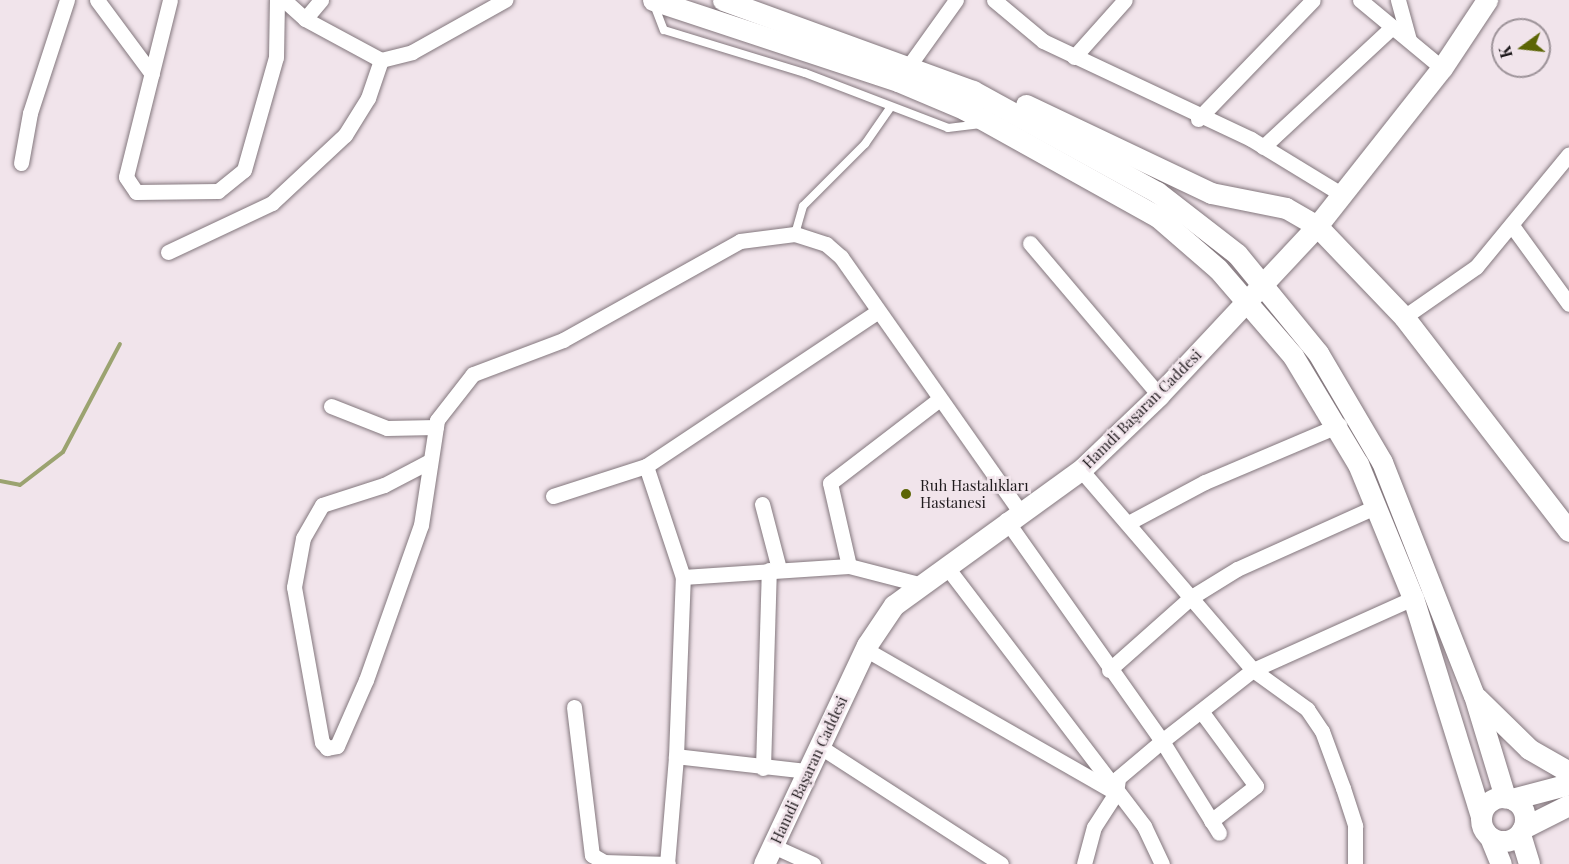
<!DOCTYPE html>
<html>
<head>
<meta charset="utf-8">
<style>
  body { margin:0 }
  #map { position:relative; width:1569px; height:864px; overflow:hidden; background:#f1e4eb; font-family:"Playfair Display",serif }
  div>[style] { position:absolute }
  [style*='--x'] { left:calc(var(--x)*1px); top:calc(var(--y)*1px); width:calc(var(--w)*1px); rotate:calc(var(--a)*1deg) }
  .stream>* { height:4px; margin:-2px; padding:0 2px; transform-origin:2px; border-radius:2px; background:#9ba370 }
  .roads { filter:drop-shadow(0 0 2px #83777d) drop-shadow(0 0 2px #83777d) }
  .lane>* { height:8px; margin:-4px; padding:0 4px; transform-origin:4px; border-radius:4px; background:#fff }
  .street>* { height:15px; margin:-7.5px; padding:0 7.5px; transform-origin:7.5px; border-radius:7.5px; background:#fff }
  .secondary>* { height:21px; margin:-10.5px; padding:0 10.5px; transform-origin:10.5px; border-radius:10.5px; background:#fff }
  .secondary>.ring { margin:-10.5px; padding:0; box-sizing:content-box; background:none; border:21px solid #fff; border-radius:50% }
  .dots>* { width:16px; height:16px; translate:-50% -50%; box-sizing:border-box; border:3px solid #f1e4eb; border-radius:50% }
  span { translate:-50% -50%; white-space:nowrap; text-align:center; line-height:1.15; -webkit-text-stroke:5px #f1e4eb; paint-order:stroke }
  .street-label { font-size:15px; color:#1f1a1d }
  .poi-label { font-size:15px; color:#1f1a1d }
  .left { translate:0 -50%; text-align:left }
  .north { position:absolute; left:1491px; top:18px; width:60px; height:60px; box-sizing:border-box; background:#f1e4eb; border:2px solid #9d9399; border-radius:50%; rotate:255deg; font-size:16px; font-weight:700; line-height:24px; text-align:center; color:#1f1a1d }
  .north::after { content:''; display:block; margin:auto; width:21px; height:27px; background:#5c6505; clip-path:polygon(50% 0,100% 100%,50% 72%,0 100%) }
</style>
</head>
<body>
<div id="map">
  <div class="stream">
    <i style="--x:0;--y:481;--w:20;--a:11"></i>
    <i style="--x:20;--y:485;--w:54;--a:-37.5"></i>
    <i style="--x:63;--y:452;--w:122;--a:-62.2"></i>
  </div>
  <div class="roads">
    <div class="lane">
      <i style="--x:653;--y:2;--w:30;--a:69"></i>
      <i style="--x:664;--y:30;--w:147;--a:17"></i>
      <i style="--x:805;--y:73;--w:153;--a:21"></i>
      <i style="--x:948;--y:128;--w:33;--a:-7"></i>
      <i style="--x:795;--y:234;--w:29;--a:-74"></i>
      <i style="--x:803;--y:206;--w:88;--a:-45"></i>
      <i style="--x:865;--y:144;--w:44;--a:-55.2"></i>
    </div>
    <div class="street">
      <i style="--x:97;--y:0;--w:92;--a:53.4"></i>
      <i style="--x:170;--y:0;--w:182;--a:104"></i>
      <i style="--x:126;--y:177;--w:18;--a:56"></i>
      <i style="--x:136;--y:192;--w:82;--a:-0.7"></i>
      <i style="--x:218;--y:191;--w:33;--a:-39"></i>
      <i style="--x:244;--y:170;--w:117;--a:-74.2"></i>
      <i style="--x:276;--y:57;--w:57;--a:-89"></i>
      <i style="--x:284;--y:0;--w:28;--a:42"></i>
      <i style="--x:305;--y:19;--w:86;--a:28.3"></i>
      <i style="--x:381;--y:60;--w:32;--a:-14"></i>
      <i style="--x:412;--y:52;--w:107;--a:-29.2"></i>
      <i style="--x:994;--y:0;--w:64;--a:39.9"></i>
      <i style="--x:1043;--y:41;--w:230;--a:25.2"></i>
      <i style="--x:1251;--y:139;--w:105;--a:31.4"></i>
      <i style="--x:1360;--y:0;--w:107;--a:39.7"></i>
      <i style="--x:1398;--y:0;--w:41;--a:74.6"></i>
      <i style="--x:305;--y:19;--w:25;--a:-50"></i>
      <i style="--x:1074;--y:57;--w:76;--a:-48.2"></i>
      <i style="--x:903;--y:74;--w:91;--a:-54.4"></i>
      <i style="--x:1198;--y:119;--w:165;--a:-46"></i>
      <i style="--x:1263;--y:147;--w:173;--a:-42.9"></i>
      <i style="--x:21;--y:163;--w:51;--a:-79.8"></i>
      <i style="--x:30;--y:113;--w:119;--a:-71.9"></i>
      <i style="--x:1513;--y:227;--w:95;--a:54"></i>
      <i style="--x:1030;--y:243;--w:199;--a:49.7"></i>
      <i style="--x:168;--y:252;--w:115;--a:-25.2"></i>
      <i style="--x:272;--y:203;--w:100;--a:-43"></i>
      <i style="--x:345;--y:135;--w:44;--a:-58.1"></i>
      <i style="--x:368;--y:98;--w:40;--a:-71.1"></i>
      <i style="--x:1404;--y:317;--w:88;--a:-34.8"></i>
      <i style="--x:1476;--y:267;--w:146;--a:-50.5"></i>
      <i style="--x:331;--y:406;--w:60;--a:21.4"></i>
      <i style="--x:387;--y:428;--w:49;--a:-1.2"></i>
      <i style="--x:430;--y:461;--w:52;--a:152.4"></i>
      <i style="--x:384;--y:485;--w:65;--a:162.1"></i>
      <i style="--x:322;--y:505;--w:38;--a:120"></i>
      <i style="--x:303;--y:538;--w:50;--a:100.4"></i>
      <i style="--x:294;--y:587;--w:158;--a:79.8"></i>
      <i style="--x:322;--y:742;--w:8;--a:50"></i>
      <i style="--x:327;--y:748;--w:10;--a:-11"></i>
      <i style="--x:337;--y:746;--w:72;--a:-66.3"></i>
      <i style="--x:366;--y:680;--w:164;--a:-70.5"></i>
      <i style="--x:421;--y:525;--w:106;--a:-81.3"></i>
      <i style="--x:437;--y:420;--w:58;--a:-52"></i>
      <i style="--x:473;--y:374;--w:96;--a:-20.7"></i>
      <i style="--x:563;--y:340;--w:203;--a:-29.2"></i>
      <i style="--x:740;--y:241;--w:55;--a:-7.3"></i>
      <i style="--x:795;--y:234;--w:33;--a:18"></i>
      <i style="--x:826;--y:244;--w:20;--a:41"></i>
      <i style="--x:841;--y:257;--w:309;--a:54.9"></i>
      <i style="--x:646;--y:466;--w:117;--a:71.6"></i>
      <i style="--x:1081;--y:470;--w:264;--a:49.3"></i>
      <i style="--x:1253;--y:670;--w:67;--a:35.8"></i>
      <i style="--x:1307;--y:709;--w:27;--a:56"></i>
      <i style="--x:1322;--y:731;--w:61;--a:69.8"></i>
      <i style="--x:1343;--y:788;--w:40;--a:72"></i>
      <i style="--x:1355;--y:826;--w:38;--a:90"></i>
      <i style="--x:553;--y:496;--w:98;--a:-17.9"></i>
      <i style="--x:646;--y:466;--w:275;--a:-33.7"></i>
      <i style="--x:762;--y:504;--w:67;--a:75.3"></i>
      <i style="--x:1006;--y:520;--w:271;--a:54.8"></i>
      <i style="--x:1162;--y:741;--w:108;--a:58.2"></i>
      <i style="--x:1130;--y:522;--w:85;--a:-28.1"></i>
      <i style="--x:1205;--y:482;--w:146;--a:-23"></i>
      <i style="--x:849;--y:566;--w:85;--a:-102.9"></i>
      <i style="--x:830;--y:483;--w:136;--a:-37.5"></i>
      <i style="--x:946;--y:566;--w:327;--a:52.7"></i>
      <i style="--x:1144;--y:826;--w:42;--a:64.7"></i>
      <i style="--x:865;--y:649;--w:281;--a:29.8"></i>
      <i style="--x:1109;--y:670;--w:108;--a:-41.6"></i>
      <i style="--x:1190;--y:598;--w:55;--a:-31.7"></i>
      <i style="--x:1237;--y:569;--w:154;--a:-24.2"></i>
      <i style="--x:574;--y:707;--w:149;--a:83.1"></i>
      <i style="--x:592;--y:855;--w:14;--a:30"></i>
      <i style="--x:604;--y:862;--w:64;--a:1.8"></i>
      <i style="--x:1201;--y:711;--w:93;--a:53.7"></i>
      <i style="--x:1256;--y:786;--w:57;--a:142.1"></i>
      <i style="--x:822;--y:748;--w:213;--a:32.9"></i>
      <i style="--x:763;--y:768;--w:198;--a:-88.3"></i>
      <i style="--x:807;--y:771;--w:132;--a:-173.5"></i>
      <i style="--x:676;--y:756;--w:179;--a:-87.8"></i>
      <i style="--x:683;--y:577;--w:166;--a:-3.8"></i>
      <i style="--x:849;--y:566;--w:72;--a:14.4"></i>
      <i style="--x:773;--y:846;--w:44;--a:24.2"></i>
      <i style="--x:667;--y:864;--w:108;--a:-85.2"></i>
      <i style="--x:1084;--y:864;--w:38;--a:-75"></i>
      <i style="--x:1094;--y:827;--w:40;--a:-57.1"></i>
      <i style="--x:1116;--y:793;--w:15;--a:-82"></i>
      <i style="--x:1118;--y:778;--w:57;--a:-40.1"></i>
      <i style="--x:1162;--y:741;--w:115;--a:-38"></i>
      <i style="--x:1253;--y:670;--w:175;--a:-24.2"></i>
    </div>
    <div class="secondary">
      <i style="--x:653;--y:0;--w:258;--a:18.3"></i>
      <i style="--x:898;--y:81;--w:72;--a:23"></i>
      <i style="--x:964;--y:109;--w:222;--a:29.1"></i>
      <i style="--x:1158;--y:217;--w:79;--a:40.9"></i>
      <i style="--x:1218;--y:269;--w:115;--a:49.2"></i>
      <i style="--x:1293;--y:356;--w:126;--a:59"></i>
      <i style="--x:1358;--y:464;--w:145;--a:67.7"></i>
      <i style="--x:1413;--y:598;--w:228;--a:72.7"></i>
      <i style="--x:723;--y:0;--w:266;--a:20"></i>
      <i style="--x:973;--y:91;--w:210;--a:28.8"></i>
      <i style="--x:1157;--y:192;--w:101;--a:37.8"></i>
      <i style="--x:1237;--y:254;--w:128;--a:50.7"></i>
      <i style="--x:1318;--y:353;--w:126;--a:59.6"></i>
      <i style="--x:1382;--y:462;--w:251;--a:68.5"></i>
      <i style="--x:1474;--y:695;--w:107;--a:73.1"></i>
      <i style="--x:1026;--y:105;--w:205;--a:25.4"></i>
      <i style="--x:1211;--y:193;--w:76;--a:11.3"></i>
      <i style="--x:1286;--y:208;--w:36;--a:30"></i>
      <i style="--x:1317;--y:226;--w:126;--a:46.3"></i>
      <i style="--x:1404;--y:317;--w:270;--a:52.4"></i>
      <i style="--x:1477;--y:698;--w:73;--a:44.4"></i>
      <i style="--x:1529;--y:749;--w:46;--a:29.9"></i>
      <i class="ring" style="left:1481px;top:797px;width:23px;height:23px"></i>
      <i style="--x:1512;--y:799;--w:59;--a:-14.7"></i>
      <i style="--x:1523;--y:828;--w:51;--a:-26.6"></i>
      <i style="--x:1520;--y:834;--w:31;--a:73"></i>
      <i style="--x:1490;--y:837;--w:29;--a:68"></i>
      <i style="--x:764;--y:864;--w:242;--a:-64.8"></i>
      <i style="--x:867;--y:645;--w:48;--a:-56"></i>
      <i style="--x:894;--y:605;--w:233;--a:-35.9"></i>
      <i style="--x:1083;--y:468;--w:105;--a:-43.8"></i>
      <i style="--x:1159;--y:395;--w:231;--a:-46.9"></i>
      <i style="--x:1317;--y:226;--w:201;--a:-51.7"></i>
      <i style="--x:1442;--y:68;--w:82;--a:-56.5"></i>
    </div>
  </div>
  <div class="dots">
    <i style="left:906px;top:494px;background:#5c6505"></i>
  </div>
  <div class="street-label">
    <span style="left:1142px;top:409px;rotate:-45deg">Hamdi Başaran Caddesi</span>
    <span style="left:809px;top:770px;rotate:-65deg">Hamdi Başaran Caddesi</span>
  </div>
  <div class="poi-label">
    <span class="left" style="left:920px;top:494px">Ruh Hastalıkları<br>Hastanesi</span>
  </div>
  <div class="north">K</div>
</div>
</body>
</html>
